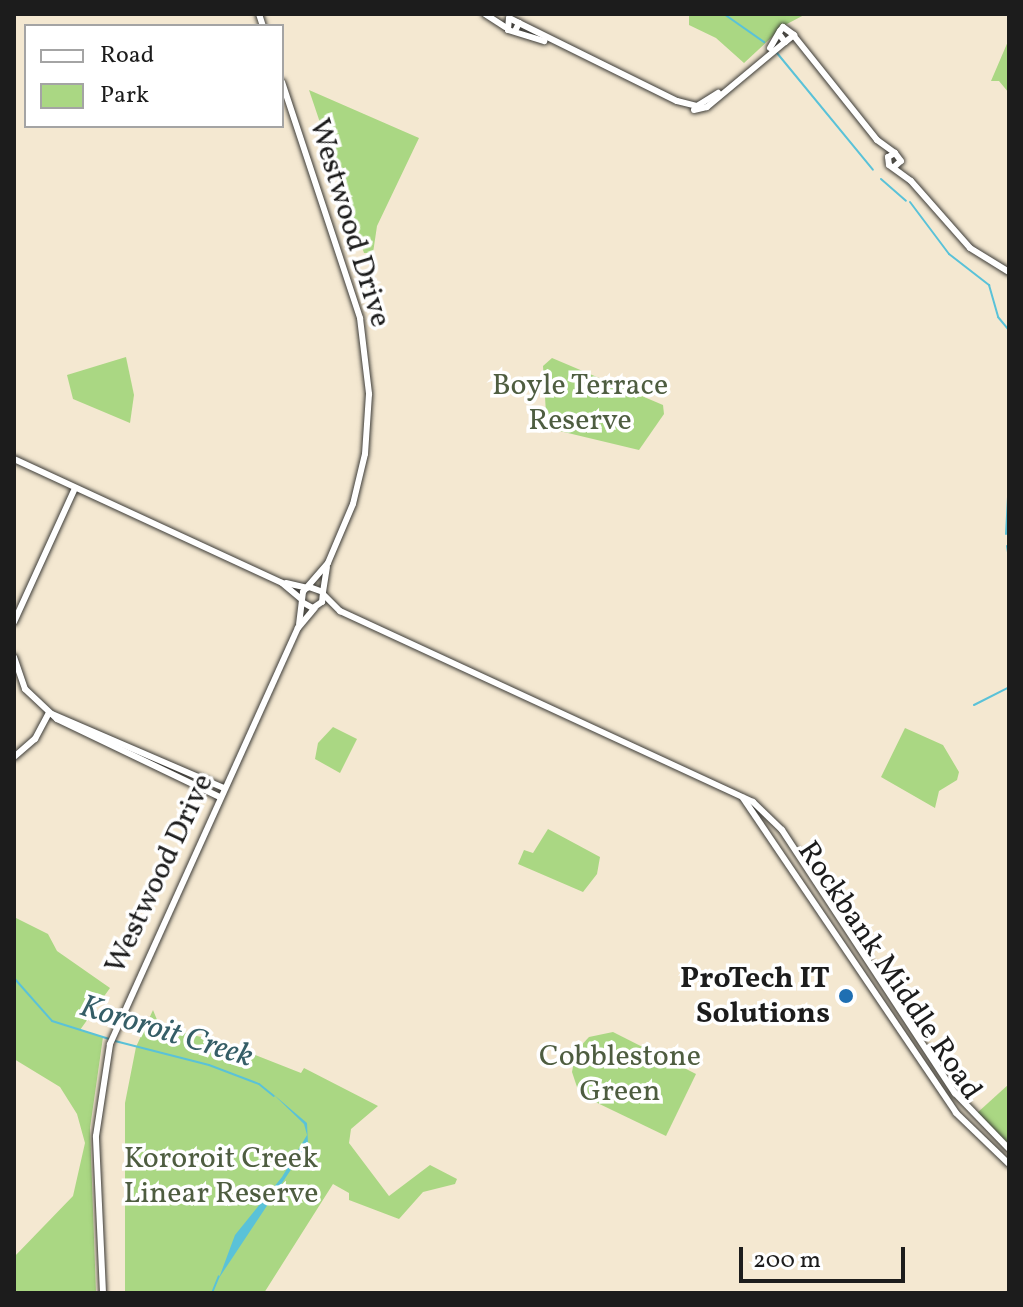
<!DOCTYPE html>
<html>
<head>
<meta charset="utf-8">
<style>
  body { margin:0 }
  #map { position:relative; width:1023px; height:1307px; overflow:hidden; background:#f4e8d1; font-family:Vollkorn,serif }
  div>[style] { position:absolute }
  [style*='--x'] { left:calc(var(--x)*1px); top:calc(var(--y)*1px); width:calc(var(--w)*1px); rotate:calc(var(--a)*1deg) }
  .green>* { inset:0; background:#aad783 }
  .water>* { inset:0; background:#5ac2d8 }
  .stream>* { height:2px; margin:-1px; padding:0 1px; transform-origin:1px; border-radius:1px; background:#5ac2d8 }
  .roads { filter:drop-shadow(0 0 2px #3c3b37) drop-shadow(0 0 2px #3c3b37) }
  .minor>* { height:6px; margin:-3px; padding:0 3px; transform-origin:3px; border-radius:3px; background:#fff }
  .dots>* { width:22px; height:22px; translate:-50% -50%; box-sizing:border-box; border:4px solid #fff; border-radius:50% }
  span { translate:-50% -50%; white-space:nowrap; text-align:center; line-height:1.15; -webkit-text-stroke:7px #fff; paint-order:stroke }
  .street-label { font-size:30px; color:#1c1c1c }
  .park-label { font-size:30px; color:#4e5d40 }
  .poi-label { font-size:30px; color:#1c1c1c; font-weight:700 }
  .right { translate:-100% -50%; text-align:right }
  .water-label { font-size:32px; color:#355e67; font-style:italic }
  .frame { position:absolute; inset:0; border:16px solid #1c1c1c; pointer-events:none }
  .legend { position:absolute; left:24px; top:24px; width:260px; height:104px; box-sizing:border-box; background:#fff; border:2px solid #a4a4a4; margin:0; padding:10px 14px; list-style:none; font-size:24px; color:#1c1c1c }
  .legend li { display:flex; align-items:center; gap:16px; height:40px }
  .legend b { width:40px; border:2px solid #a4a4a4 }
  .scale { position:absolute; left:739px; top:1247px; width:166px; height:36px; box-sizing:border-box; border:4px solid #1c1c1c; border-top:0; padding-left:10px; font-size:24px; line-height:28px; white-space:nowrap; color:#1c1c1c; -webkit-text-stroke:6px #fff; paint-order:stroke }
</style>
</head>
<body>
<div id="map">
  <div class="green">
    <i style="clip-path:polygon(689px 14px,806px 14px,785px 25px,744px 63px,716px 38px,689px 25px)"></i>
    <i style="clip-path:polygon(1009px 39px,1009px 93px,999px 81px,991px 81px)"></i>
    <i style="clip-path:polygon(309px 90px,419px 138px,377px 226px,373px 253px,364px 253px)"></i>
    <i style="clip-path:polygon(126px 357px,134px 395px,130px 423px,73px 399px,67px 375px)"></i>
    <i style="clip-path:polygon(552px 358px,663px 405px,664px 414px,639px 450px,547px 428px,543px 366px)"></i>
    <i style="clip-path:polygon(333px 727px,357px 739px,340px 773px,315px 759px,318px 743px)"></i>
    <i style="clip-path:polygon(905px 728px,943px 745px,959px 772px,957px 780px,939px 791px,935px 808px,881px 777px)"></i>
    <i style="clip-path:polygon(548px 829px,600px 857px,597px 874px,583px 892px,518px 864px,524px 850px,533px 853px)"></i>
    <i style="clip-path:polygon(14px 917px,48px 934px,57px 951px,110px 988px,80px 1030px,103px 1037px,90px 1128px,96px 1293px,14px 1293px,14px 1257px,73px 1196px,85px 1143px,77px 1114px,60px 1087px,14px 1059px)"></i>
    <i style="clip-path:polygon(153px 1010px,160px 1027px,222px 1042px,301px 1073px,304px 1068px,378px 1106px,351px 1129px,349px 1143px,389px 1196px,430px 1165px,457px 1179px,455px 1184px,423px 1192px,399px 1219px,349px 1200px,349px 1193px,333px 1184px,264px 1293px,125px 1293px,125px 1103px,136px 1047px)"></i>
    <i style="clip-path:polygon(613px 1032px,696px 1074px,666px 1136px,587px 1098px,577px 1087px,572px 1072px,576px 1051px,589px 1037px)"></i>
    <i style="clip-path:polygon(1009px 1084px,1009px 1144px,977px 1113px)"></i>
  </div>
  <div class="water">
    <i style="clip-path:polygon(273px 1094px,307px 1123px,308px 1144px,219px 1278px,235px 1235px,282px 1177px,307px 1135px,304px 1124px)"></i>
  </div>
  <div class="stream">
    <i style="--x:724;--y:14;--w:49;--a:35"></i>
    <i style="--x:777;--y:53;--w:151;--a:50.6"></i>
    <i style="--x:881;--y:179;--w:33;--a:41"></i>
    <i style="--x:910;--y:202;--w:65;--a:53.1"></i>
    <i style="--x:949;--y:254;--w:51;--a:37.8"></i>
    <i style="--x:989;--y:285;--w:33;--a:74"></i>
    <i style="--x:998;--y:317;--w:17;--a:50"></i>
    <i style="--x:1006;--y:534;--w:56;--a:-86.9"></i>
    <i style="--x:1007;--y:546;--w:12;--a:81"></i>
    <i style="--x:974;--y:705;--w:39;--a:-27"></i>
    <i style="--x:14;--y:978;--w:57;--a:48.5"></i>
    <i style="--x:52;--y:1021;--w:60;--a:17.5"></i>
    <i style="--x:115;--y:1041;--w:97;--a:14.3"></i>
    <i style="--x:209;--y:1065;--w:53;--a:20.8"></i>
    <i style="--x:259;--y:1084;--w:19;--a:39"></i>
    <i style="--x:212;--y:1293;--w:18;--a:-68"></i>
  </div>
  <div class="roads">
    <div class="minor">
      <i style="--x:259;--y:14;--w:13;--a:72"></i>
      <i style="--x:485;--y:14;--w:24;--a:33"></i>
      <i style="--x:519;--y:23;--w:176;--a:26.3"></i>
      <i style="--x:677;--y:101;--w:21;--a:14"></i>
      <i style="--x:697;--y:106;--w:25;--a:-32"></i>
      <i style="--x:515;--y:31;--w:9;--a:-63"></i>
      <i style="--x:519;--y:23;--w:11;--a:-153"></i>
      <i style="--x:509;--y:18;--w:12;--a:95"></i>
      <i style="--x:508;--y:30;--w:38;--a:17"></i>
      <i style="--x:794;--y:36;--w:133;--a:51.4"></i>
      <i style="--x:877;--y:140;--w:22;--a:36"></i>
      <i style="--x:770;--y:48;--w:20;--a:-60"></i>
      <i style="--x:780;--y:31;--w:5;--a:-53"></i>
      <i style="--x:783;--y:27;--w:14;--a:36"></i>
      <i style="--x:794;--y:35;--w:11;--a:142"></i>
      <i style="--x:785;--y:42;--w:10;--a:-127"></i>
      <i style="--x:282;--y:82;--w:249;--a:71.7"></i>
      <i style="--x:360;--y:318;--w:77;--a:83.2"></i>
      <i style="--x:369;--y:394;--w:60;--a:93.8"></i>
      <i style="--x:365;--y:454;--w:51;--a:103.5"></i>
      <i style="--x:353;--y:504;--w:64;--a:113"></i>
      <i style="--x:328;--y:563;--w:38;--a:131"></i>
      <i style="--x:303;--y:592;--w:32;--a:97"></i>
      <i style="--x:694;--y:110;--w:13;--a:-13"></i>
      <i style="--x:707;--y:107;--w:102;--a:-39.8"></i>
      <i style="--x:894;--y:167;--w:9;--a:-41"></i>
      <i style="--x:901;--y:161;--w:10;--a:-127"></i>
      <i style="--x:895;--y:153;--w:8;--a:150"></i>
      <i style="--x:888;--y:157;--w:8;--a:83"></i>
      <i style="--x:889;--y:165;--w:27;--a:36"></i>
      <i style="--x:911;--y:181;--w:89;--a:48.6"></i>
      <i style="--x:970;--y:248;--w:46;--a:31.6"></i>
      <i style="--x:14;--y:459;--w:295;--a:24.8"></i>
      <i style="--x:282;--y:583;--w:25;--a:40"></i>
      <i style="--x:286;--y:583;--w:22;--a:13"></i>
      <i style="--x:323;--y:592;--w:25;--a:-81"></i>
      <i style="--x:324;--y:595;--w:23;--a:45"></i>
      <i style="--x:340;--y:611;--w:455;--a:24.8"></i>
      <i style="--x:753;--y:802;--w:40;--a:44"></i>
      <i style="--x:782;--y:830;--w:315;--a:56.7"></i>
      <i style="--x:955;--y:1093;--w:78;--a:46"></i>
      <i style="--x:302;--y:602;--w:13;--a:29"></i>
      <i style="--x:313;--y:608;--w:11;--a:-34"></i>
      <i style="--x:322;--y:602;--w:10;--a:-84"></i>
      <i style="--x:323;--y:592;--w:15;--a:-160"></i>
      <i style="--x:14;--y:622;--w:147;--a:-65.5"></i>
      <i style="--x:14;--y:657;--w:34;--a:71"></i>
      <i style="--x:25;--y:689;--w:44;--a:43.2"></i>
      <i style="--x:57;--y:719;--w:181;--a:25.6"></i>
      <i style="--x:52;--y:714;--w:187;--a:23.3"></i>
      <i style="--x:14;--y:757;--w:28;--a:-41"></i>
      <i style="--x:35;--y:739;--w:30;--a:-62"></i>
      <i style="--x:743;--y:798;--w:380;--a:55.9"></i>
      <i style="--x:956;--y:1113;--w:74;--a:43.9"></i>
      <i style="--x:103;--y:1293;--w:157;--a:-92.6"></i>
      <i style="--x:96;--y:1136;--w:93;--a:-81.3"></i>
      <i style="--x:110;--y:1044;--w:457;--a:-65.7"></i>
      <i style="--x:298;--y:628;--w:26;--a:-50"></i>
    </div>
  </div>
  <div class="dots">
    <i style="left:846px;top:996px;background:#1f6fb2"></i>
  </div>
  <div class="street-label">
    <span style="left:349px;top:223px;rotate:73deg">Westwood Drive</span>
    <span style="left:160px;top:874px;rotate:-65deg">Westwood Drive</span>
    <span style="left:889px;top:971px;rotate:56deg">Rockbank Middle Road</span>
  </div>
  <div class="park-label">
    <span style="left:580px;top:403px">Boyle Terrace<br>Reserve</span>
    <span style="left:620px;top:1074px">Cobblestone<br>Green</span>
    <span style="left:221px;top:1176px">Kororoit Creek<br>Linear Reserve</span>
  </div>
  <div class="poi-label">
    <span class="right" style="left:830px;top:996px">ProTech IT<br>Solutions</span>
  </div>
  <div class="water-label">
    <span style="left:166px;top:1033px;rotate:17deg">Kororoit Creek</span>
  </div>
  <div class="frame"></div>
  <ul class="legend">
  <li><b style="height:10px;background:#fff"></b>Road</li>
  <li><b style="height:22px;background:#aad783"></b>Park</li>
  </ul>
  <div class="scale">200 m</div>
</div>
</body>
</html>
